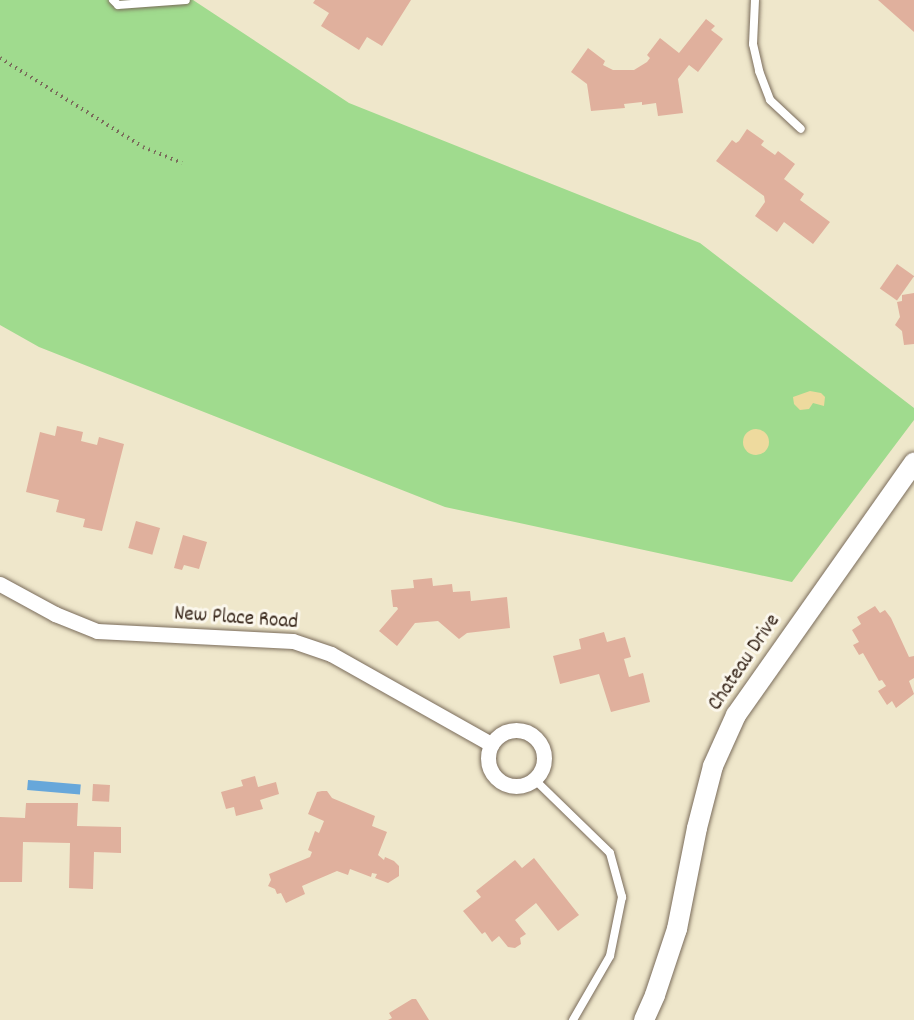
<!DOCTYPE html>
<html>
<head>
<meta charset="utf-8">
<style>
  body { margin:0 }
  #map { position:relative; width:914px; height:1020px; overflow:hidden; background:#efe7cb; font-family:Dekko,sans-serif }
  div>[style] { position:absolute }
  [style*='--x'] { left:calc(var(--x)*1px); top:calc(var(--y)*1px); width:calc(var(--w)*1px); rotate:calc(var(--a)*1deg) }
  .green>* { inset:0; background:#a0db8e }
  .sand>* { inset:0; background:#eeda9e }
  .round { border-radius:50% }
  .water>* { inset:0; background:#67a7da; transform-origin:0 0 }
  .building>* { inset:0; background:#e0b09d; transform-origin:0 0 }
  .path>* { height:4px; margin-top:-2px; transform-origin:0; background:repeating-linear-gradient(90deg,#7a6c5b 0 1.5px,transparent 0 6px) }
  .roads { filter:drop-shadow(0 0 2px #7a6c5b) drop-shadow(0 0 2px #7a6c5b) }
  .service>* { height:8px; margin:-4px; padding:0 4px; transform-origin:4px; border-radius:4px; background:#fff }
  .minor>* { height:15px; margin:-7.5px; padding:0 7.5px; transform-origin:7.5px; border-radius:7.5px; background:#fff }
  .minor>.ring { margin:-7.5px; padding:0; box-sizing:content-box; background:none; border:15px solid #fff; border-radius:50% }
  .tertiary>* { height:20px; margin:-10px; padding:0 10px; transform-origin:10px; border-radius:10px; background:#fff }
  span { translate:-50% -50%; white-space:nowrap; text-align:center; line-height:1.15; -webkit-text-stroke:6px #fbf7ec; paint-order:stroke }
  .street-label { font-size:21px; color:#3b2a1e }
</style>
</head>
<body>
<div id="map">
  <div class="green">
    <i style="clip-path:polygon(0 0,193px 0,349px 103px,700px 243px,914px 408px,914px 420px,792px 582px,445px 507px,39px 347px,0 325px)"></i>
  </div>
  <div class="sand">
    <i style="clip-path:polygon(810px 391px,821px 393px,825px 397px,824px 406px,813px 403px,809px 409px,800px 410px,794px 404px,793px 397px)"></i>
    <i class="round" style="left:743px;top:429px;width:26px;height:26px"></i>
  </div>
  <div class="water">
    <i style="left:28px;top:780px;width:53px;height:10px;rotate:5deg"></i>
  </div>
  <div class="building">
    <i style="clip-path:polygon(315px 0,411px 0,382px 46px,367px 37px,359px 50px,321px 26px,329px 13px,313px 3px)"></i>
    <i style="clip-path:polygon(878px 0,914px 0,914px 32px)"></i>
    <i style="clip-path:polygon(706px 19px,715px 26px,711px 30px,723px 39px,698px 72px,689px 65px,678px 79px,683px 113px,658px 116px,656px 103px,642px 105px,642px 102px,624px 104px,625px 108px,591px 111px,587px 84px,571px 72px,588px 48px,605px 61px,603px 65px,613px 70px,634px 70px,647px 62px,650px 58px,647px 55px,660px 38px,679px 53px)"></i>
    <i style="clip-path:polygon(747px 129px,764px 141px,761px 145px,775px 155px,778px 151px,795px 164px,784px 179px,804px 194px,800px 200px,830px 222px,813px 244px,784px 222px,777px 232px,755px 216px,765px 202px,764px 196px,716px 161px,732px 140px,736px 143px,739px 141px)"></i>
    <i style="left:897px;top:264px;width:21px;height:30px;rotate:35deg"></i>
    <i style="clip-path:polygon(914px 293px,914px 344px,904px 345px,902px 331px,895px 325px,900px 317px,897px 302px,902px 301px,902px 295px)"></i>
    <i style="clip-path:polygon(57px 426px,83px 432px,81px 441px,97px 445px,99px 437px,124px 444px,102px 531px,83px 527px,85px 519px,56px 512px,59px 500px,26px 492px,40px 432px,55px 436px)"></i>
    <i style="left:136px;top:521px;width:25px;height:28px;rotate:16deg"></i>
    <i style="clip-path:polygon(183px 535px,207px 542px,199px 569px,184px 565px,182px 570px,174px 568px)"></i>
    <i style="clip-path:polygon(432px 578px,433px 586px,452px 584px,453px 592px,470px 591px,471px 601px,507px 597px,510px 628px,467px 633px,459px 639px,438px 621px,415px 623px,397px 646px,379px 631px,398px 609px,397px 607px,393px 607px,391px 590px,414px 588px,413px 580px)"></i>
    <i style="clip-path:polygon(875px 606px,880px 613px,885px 610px,891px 618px,909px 657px,914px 656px,914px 678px,909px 681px,914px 694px,896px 708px,892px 701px,887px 705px,878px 691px,886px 686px,882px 680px,879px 681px,863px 653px,859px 655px,853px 645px,859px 642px,852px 630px,861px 624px,857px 617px)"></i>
    <i style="clip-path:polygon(604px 632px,607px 642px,625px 637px,631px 657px,624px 659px,629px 677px,643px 673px,650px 702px,611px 712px,599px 674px,560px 684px,553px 656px,581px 649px,579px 639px)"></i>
    <i style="clip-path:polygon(255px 776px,258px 787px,276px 782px,279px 794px,260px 800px,263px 809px,236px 816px,234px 807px,226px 809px,221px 792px,243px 786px,241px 780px)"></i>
    <i style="left:93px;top:784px;width:17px;height:17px;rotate:3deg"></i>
    <i style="clip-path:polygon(322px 791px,327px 791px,332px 798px,375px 816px,372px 826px,387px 832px,378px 855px,384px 860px,385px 857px,394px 861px,399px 866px,399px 876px,388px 883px,375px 878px,377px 874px,372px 873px,371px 877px,350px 869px,348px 875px,337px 871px,302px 886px,305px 894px,286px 903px,281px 893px,277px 894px,275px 889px,268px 886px,271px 880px,269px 874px,310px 857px,312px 852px,308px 850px,315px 831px,319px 833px,324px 821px,308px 814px,317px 792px)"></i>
    <i style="clip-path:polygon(26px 803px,78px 803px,77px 826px,121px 827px,121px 853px,94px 852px,93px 889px,69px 888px,70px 843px,23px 842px,22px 882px,0 882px,0 817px,25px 818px)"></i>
    <i style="clip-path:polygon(534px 858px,579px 915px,558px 931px,536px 903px,515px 920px,526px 934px,520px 938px,521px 944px,515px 948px,508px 947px,499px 936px,492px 942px,485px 932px,482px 934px,463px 911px,481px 897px,476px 891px,515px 860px,522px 868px)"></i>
    <i style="clip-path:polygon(412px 999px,416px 999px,429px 1020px,388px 1020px,392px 1018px,389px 1013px)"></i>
  </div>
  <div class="path">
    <i style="--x:0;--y:58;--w:168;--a:31.9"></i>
    <i style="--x:143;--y:147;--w:42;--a:22.3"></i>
  </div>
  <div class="roads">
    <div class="service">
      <i style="--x:113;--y:0;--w:7;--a:45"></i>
      <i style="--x:118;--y:5;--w:68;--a:-4.2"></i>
      <i style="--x:755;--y:0;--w:44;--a:92.6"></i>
      <i style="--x:753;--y:44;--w:28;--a:77"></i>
      <i style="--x:759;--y:71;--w:31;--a:69"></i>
      <i style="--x:770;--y:100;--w:42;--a:43.1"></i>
      <i style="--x:533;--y:778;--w:107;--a:44.2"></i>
      <i style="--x:610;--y:853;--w:46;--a:74.7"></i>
      <i style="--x:622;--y:897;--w:60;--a:101.5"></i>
      <i style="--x:610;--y:956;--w:74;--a:120"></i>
    </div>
    <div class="minor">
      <i style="--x:0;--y:584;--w:63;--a:28.6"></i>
      <i style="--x:55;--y:614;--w:45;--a:22"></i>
      <i style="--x:97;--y:631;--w:196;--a:2.9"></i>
      <i style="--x:293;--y:641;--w:40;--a:18.9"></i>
      <i style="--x:331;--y:654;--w:184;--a:29.4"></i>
      <i class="ring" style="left:488px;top:730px;width:41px;height:41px"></i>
    </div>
    <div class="tertiary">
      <i style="--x:644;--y:1020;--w:27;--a:-66"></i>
      <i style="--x:655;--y:995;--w:70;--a:-71.6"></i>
      <i style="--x:677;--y:929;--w:103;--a:-78.8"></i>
      <i style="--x:697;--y:828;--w:64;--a:-75.5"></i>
      <i style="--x:713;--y:766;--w:56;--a:-65.7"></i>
      <i style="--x:736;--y:715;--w:309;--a:-54.8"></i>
    </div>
  </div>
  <div class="street-label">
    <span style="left:236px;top:619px;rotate:4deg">New Place Road</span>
    <span style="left:745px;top:663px;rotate:-56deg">Chateau Drive</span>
  </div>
</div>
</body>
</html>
